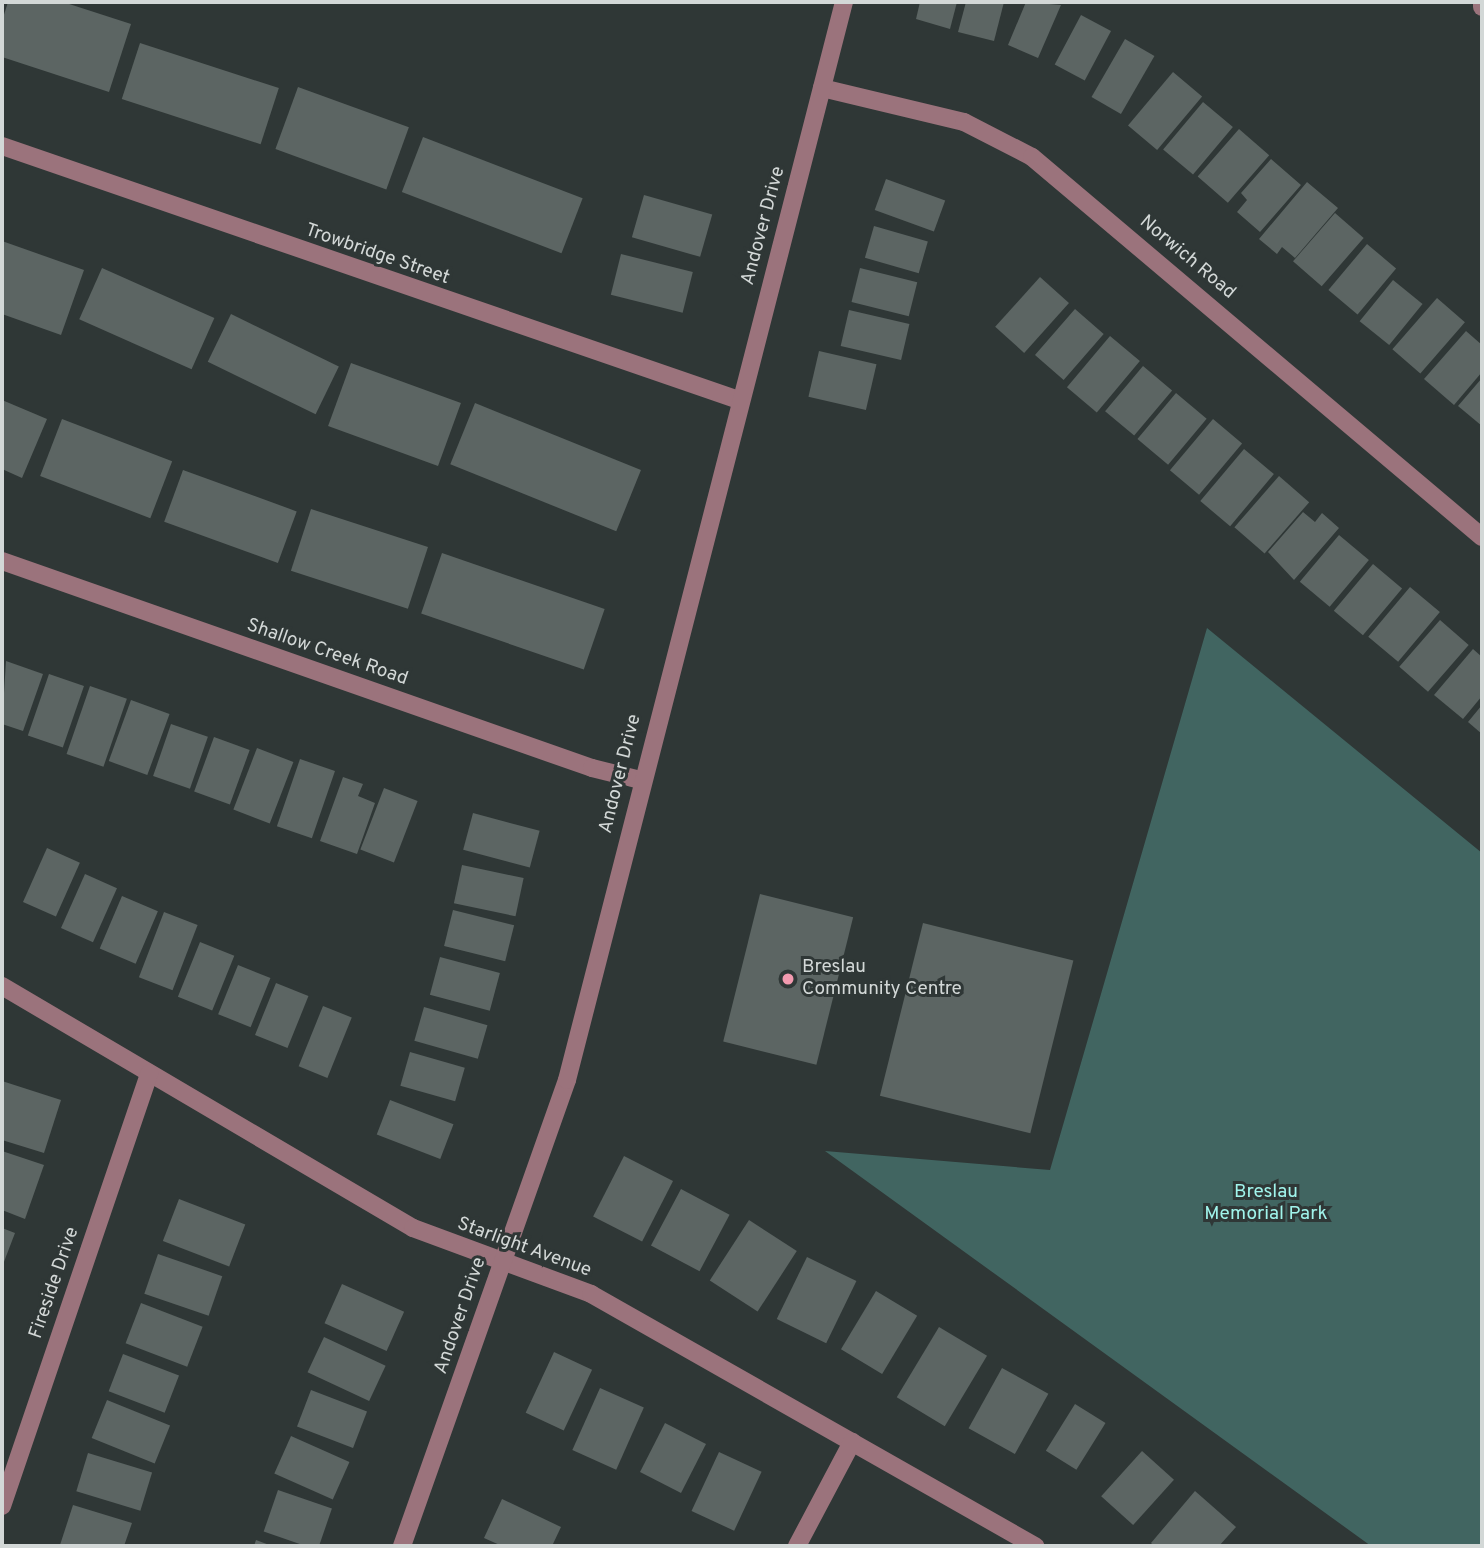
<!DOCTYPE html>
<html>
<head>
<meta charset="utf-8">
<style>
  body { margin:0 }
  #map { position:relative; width:1484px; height:1548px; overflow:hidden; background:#2f3736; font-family:Overpass,sans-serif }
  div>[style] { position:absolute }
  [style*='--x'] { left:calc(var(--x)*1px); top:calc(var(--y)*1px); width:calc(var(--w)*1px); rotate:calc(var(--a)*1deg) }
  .green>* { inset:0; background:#416561 }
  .building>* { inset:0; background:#5c6563; transform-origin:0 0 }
  .minor>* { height:18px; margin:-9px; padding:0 9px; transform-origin:9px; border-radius:9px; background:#9b737c }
  .dots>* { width:19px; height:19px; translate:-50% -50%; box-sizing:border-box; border:4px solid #2f3736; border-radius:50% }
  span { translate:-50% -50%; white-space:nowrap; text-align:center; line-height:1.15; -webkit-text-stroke:6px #2f3736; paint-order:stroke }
  .street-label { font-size:19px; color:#d3d8d7 }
  .poi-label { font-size:19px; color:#d3d8d7 }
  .left { translate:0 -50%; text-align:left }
  .park-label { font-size:19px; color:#a0f4eb }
  .frame { position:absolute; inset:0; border:4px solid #d3d8d7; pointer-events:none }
</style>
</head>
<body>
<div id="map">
  <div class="green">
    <i style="clip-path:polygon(1207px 628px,1482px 853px,1482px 1546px,1371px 1546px,825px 1151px,1050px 1170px)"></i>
  </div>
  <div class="building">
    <i style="clip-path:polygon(8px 2px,63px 2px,131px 24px,109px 92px,2px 57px,2px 21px)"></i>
    <i style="clip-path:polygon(920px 2px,957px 2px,950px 29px,916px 19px)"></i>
    <i style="clip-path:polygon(966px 2px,1004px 2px,994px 41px,958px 32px)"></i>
    <i style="clip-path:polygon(1026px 2px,1061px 5px,1038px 58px,1008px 45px)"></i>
    <i style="left:1081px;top:15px;width:34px;height:56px;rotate:28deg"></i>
    <i style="left:1125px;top:39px;width:34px;height:67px;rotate:30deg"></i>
    <i style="left:140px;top:43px;width:146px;height:59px;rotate:18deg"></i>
    <i style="left:1173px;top:72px;width:38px;height:70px;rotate:40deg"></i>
    <i style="left:298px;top:87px;width:118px;height:66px;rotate:20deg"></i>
    <i style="left:1203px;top:102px;width:39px;height:62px;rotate:40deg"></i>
    <i style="left:1239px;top:129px;width:40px;height:63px;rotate:41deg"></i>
    <i style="left:423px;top:137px;width:171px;height:59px;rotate:21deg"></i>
    <i style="clip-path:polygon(1271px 159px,1301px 185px,1260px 232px,1237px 212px,1247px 200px,1241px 193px)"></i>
    <i style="left:886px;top:179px;width:63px;height:33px;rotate:20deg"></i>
    <i style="clip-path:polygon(1307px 182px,1338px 208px,1295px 258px,1282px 247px,1277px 254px,1259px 239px)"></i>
    <i style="left:644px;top:195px;width:71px;height:44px;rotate:16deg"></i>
    <i style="left:1335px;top:213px;width:38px;height:64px;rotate:41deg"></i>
    <i style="left:874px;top:226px;width:56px;height:33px;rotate:16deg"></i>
    <i style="clip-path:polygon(2px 241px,84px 270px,61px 335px,2px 314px)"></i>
    <i style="left:1367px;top:244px;width:38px;height:60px;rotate:40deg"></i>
    <i style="left:621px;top:254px;width:74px;height:42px;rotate:14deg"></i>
    <i style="left:102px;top:268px;width:123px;height:56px;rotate:24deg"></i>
    <i style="left:860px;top:268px;width:59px;height:35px;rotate:14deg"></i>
    <i style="left:1040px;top:277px;width:39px;height:67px;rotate:42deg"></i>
    <i style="left:1393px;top:280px;width:38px;height:53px;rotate:39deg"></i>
    <i style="left:1437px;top:298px;width:37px;height:68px;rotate:41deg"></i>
    <i style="left:1075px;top:309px;width:38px;height:61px;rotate:41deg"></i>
    <i style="left:849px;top:310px;width:62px;height:37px;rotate:13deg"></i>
    <i style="left:231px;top:314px;width:120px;height:53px;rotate:26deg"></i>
    <i style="clip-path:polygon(1466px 331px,1482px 345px,1482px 372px,1454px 405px,1424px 379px)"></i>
    <i style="left:1110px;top:336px;width:39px;height:67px;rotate:40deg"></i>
    <i style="left:819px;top:351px;width:59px;height:47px;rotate:13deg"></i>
    <i style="left:351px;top:363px;width:117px;height:67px;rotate:20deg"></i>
    <i style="left:1143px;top:366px;width:38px;height:59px;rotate:40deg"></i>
    <i style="clip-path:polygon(1482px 378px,1482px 426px,1458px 406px)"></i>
    <i style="left:1176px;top:393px;width:40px;height:60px;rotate:40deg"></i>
    <i style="clip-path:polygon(2px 400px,47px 419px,22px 478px,2px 469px)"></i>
    <i style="left:475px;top:403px;width:179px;height:66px;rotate:22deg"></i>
    <i style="left:62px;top:419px;width:118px;height:61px;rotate:21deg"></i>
    <i style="left:1213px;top:419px;width:38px;height:67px;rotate:40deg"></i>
    <i style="left:1244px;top:449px;width:39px;height:68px;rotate:40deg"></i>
    <i style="left:183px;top:470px;width:121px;height:55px;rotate:20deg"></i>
    <i style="left:1279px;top:476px;width:40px;height:68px;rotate:41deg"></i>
    <i style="left:311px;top:509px;width:123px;height:65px;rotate:18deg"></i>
    <i style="clip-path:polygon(1303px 512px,1315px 522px,1322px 513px,1339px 528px,1294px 580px,1268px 552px)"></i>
    <i style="left:1339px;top:535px;width:39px;height:61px;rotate:40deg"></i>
    <i style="left:442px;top:553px;width:172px;height:64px;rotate:19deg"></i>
    <i style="left:1373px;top:564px;width:38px;height:61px;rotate:40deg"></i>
    <i style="left:1410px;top:587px;width:39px;height:65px;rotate:40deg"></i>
    <i style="left:1440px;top:620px;width:38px;height:62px;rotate:41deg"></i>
    <i style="clip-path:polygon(1473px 649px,1482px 657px,1482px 696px,1463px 719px,1434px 695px)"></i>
    <i style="clip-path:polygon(6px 661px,43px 674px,23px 731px,2px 724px)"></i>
    <i style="left:49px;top:674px;width:37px;height:65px;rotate:19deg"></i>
    <i style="left:90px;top:686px;width:39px;height:72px;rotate:19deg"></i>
    <i style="left:131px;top:700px;width:41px;height:65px;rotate:20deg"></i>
    <i style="clip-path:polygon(1482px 705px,1482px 734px,1468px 722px)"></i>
    <i style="left:171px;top:724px;width:39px;height:55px;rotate:19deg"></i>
    <i style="left:214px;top:737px;width:38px;height:58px;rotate:20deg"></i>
    <i style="left:257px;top:748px;width:39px;height:66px;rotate:21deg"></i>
    <i style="left:300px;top:759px;width:37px;height:71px;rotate:19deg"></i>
    <i style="clip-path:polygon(343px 777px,363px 784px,358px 796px,375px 803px,357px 854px,320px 841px)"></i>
    <i style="left:384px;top:788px;width:36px;height:66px;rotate:21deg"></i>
    <i style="left:473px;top:813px;width:69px;height:38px;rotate:15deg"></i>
    <i style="left:47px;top:848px;width:36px;height:59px;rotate:24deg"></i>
    <i style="left:462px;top:865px;width:63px;height:39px;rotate:12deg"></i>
    <i style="left:85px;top:874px;width:35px;height:59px;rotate:24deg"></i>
    <i style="left:760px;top:894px;width:96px;height:152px;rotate:14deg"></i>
    <i style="left:122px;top:896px;width:39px;height:57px;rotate:23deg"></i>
    <i style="left:453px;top:910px;width:63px;height:37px;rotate:14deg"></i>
    <i style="left:164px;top:912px;width:36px;height:70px;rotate:21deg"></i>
    <i style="left:923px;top:923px;width:155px;height:178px;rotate:14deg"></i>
    <i style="left:200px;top:942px;width:37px;height:59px;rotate:22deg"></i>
    <i style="left:440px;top:957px;width:62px;height:39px;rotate:15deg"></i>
    <i style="left:238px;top:965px;width:35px;height:53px;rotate:22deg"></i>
    <i style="left:276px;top:983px;width:35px;height:56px;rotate:22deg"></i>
    <i style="left:323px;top:1006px;width:31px;height:65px;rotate:22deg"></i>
    <i style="left:424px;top:1007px;width:66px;height:35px;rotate:16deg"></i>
    <i style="left:410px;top:1052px;width:57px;height:35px;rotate:16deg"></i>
    <i style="clip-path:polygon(2px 1081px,61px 1100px,44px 1153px,2px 1140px)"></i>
    <i style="left:390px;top:1100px;width:68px;height:37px;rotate:21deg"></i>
    <i style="clip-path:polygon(2px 1151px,44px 1165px,25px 1219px,2px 1210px)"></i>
    <i style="left:624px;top:1156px;width:55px;height:68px;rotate:27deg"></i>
    <i style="left:681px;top:1189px;width:55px;height:64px;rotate:28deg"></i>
    <i style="left:179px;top:1199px;width:71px;height:45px;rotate:21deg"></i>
    <i style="left:749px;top:1220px;width:57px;height:72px;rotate:33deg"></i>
    <i style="clip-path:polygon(2px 1228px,15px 1233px,2px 1267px)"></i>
    <i style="left:158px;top:1254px;width:68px;height:42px;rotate:19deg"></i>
    <i style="left:807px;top:1257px;width:55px;height:69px;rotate:26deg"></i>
    <i style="left:342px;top:1284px;width:68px;height:43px;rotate:24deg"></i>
    <i style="left:876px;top:1291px;width:48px;height:68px;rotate:31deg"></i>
    <i style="left:141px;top:1303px;width:66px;height:43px;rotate:21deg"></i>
    <i style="left:939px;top:1327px;width:56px;height:82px;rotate:31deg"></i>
    <i style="left:324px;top:1337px;width:68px;height:39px;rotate:25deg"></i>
    <i style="left:554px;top:1352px;width:42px;height:67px;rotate:25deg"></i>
    <i style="left:123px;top:1354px;width:60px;height:40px;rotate:21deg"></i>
    <i style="left:1002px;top:1368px;width:53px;height:69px;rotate:29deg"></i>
    <i style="left:600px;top:1388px;width:48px;height:68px;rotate:24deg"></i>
    <i style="left:311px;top:1390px;width:60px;height:39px;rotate:21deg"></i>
    <i style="left:107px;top:1400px;width:68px;height:41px;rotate:22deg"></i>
    <i style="left:1075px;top:1404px;width:36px;height:55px;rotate:32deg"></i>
    <i style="left:665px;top:1423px;width:46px;height:55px;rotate:27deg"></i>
    <i style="left:291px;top:1436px;width:64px;height:41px;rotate:24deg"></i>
    <i style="left:1142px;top:1451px;width:43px;height:61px;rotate:42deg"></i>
    <i style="left:719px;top:1452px;width:47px;height:65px;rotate:25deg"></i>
    <i style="left:88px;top:1453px;width:67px;height:40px;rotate:17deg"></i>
    <i style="left:278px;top:1490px;width:57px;height:44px;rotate:19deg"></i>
    <i style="clip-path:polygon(1195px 1491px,1236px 1527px,1219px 1546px,1154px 1546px,1151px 1543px)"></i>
    <i style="clip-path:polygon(502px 1499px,561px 1527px,552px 1546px,502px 1546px,484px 1538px)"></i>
    <i style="clip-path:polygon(73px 1505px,132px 1523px,124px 1546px,60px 1545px)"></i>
    <i style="clip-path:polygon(256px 1540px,272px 1546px,254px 1546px)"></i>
  </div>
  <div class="minor">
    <i style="--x:1482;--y:2;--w:5;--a:90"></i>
    <i style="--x:822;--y:88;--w:146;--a:13.5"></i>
    <i style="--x:964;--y:122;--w:76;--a:27.2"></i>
    <i style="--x:1032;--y:157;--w:589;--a:40.18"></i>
    <i style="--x:2;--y:146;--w:780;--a:19.02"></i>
    <i style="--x:2;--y:561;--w:625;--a:19.33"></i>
    <i style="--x:592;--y:768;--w:49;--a:14"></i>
    <i style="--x:2;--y:986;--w:477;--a:30.5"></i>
    <i style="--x:413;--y:1228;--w:190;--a:20.3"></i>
    <i style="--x:591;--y:1294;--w:511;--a:29.58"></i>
    <i style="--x:2;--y:1506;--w:457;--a:-71.2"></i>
    <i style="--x:402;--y:1546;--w:494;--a:-70.5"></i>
    <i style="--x:567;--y:1080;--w:1113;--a:-75.59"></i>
    <i style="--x:797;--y:1546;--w:118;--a:-62.1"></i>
  </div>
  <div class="dots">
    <i style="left:788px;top:979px;background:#f29aaf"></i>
  </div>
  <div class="street-label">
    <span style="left:764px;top:226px;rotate:-75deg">Andover Drive</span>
    <span style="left:377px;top:255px;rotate:19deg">Trowbridge Street</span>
    <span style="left:1187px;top:258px;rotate:40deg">Norwich Road</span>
    <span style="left:327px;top:653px;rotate:19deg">Shallow Creek Road</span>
    <span style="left:621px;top:774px;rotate:-76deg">Andover Drive</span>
    <span style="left:524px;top:1248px;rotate:20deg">Starlight Avenue</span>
    <span style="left:55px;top:1283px;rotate:-71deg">Fireside Drive</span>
    <span style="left:461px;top:1316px;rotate:-71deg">Andover Drive</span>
  </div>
  <div class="poi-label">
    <span class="left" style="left:802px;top:979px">Breslau<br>Community Centre</span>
  </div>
  <div class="park-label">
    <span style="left:1266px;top:1204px">Breslau<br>Memorial Park</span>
  </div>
  <div class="frame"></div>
</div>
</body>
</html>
